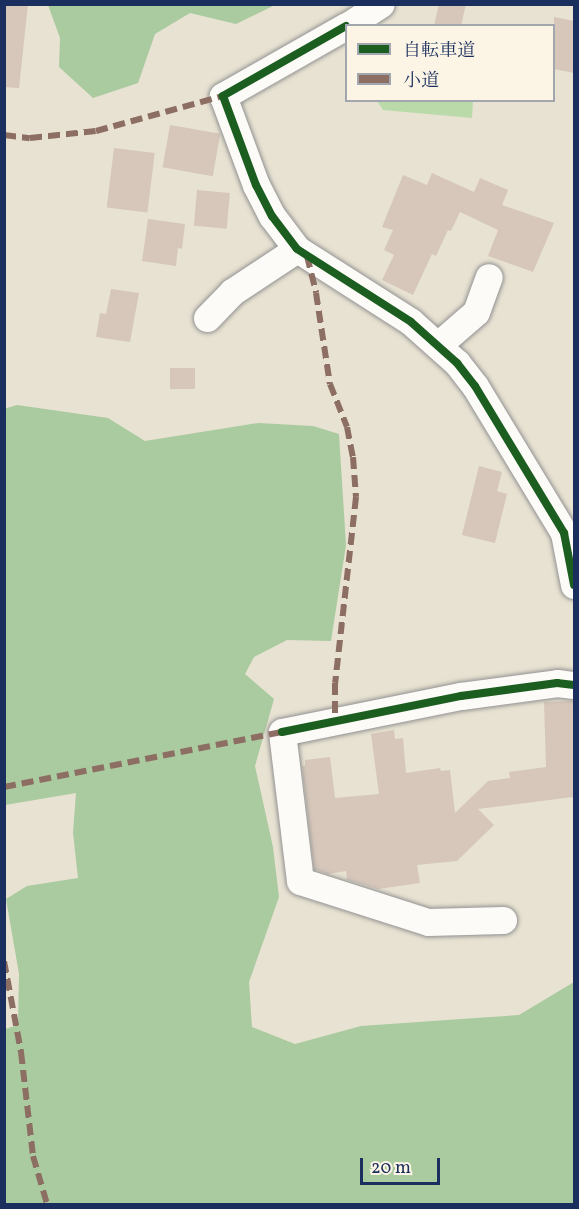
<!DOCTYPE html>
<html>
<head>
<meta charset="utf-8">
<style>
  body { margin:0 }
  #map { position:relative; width:579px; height:1209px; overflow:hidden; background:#e8e2d2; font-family:Vollkorn,"Noto Serif JP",serif }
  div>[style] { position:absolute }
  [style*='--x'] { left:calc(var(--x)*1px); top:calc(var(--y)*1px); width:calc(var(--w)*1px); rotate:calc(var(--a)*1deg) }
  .green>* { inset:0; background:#badaaa }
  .forest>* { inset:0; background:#aaca9f }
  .building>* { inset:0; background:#d6c7ba; transform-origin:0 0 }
  .roads { filter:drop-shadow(0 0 2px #929292) drop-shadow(0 0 2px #929292) }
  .minor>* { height:27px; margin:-13.5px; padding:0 13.5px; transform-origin:13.5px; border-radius:13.5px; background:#fcfbf8 }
  .quiet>* { height:6px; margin-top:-3px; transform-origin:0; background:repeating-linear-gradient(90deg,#8d6e63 0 12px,transparent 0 18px) }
  .cycleway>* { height:8px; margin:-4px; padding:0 4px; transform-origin:4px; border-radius:4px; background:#1b5e20 }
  span { translate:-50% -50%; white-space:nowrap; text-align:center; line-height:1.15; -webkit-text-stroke:4.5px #fcf5e5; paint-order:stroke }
  .frame { position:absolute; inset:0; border:6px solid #1b2f5e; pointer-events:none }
  .legend { position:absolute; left:345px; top:24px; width:210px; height:78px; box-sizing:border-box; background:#fcf5e5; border:2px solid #a2a6af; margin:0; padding:8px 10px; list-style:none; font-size:18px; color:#1b2f5e }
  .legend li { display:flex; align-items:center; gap:12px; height:30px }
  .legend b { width:30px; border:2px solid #a2a6af }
  .scale { position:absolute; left:360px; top:1158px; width:80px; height:27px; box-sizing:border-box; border:3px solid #1b2f5e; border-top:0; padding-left:8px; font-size:18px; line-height:21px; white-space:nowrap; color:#1b2f5e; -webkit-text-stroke:4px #fcf5e5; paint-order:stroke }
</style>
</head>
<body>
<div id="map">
  <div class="green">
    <i style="clip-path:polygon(377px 101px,473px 101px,472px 118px,383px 110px)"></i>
  </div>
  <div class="forest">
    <i style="clip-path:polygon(48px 5px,48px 4px,275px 5px,236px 24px,190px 13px,155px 34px,138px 83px,93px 98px,59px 67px,60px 38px)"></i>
    <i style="clip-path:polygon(17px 405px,108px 418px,145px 441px,258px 423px,313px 426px,339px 434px,346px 545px,331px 641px,287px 640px,254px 657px,245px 674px,274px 699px,255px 766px,273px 847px,279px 897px,249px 982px,252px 1027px,295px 1044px,361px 1026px,519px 1015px,574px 982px,574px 1204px,5px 1204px,5px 1029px,18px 1025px,19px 974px,6px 899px,27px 886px,78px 878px,73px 833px,76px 793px,5px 805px,4px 409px)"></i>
  </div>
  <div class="building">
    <i style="clip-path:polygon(4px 4px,28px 4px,19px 88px,4px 87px)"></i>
    <i style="clip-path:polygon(439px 4px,466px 4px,461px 26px,434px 26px)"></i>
    <i style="clip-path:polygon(554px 17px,574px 21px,574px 73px,554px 69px)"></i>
    <i style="left:170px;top:125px;width:51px;height:43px;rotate:10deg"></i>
    <i style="left:114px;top:148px;width:41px;height:60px;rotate:7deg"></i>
    <i style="clip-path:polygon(432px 173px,474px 192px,480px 178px,508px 190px,502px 205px,554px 223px,533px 272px,488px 256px,498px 230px,460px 212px,451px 231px,448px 230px,436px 256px,432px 254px,413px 295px,382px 280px,394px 255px,384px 250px,393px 230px,382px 227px,403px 175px,427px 185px)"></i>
    <i style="left:197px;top:190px;width:33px;height:36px;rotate:5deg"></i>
    <i style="clip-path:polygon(148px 219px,185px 224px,182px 249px,178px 248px,176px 266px,142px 261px)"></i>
    <i style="clip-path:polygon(111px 289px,139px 293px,130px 342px,96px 337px,100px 313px,106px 314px)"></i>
    <i style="left:195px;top:368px;width:21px;height:25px;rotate:90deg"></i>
    <i style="clip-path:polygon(479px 466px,502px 472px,497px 491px,507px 494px,495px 543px,462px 535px)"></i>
    <i style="clip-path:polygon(574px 701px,573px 797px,478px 809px,494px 825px,457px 861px,417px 865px,420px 883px,378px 889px,347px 880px,346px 871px,328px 874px,314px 869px,302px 766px,305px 766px,305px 760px,330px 757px,335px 798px,379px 794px,371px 734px,394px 730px,395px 739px,403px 738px,406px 773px,440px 768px,441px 771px,450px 770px,455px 813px,488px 781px,510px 778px,509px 772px,546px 767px,544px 702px)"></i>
  </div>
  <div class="roads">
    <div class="minor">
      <i style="--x:346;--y:26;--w:142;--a:150.4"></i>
      <i style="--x:223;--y:96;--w:95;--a:69.7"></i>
      <i style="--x:256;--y:185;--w:35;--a:63"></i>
      <i style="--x:272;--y:216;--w:41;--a:52.9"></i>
      <i style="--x:297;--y:249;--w:135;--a:32.6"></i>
      <i style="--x:411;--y:322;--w:62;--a:41.7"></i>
      <i style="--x:457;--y:363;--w:29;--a:52"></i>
      <i style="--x:475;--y:386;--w:172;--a:58.8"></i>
      <i style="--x:564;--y:533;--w:53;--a:79.1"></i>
      <i style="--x:347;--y:26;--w:40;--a:-32.9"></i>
      <i style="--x:207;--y:318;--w:36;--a:-46"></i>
      <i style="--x:232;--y:292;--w:78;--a:-33.5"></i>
      <i style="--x:438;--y:345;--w:50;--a:-41"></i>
      <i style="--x:476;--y:312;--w:37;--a:-70"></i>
      <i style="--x:503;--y:920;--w:75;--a:178.5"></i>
      <i style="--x:428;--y:922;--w:134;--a:-162.2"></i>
      <i style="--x:300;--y:881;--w:150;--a:-96.9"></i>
      <i style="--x:282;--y:732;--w:183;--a:-11.4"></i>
      <i style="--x:461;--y:696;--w:97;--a:-7.7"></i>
      <i style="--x:557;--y:683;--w:17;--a:7"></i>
    </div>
  </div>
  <div class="quiet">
    <i style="--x:4;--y:135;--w:26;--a:7"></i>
    <i style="--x:30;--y:138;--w:66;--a:-6.1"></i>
    <i style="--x:96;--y:131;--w:132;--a:-15.4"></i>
    <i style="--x:307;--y:256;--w:38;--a:76"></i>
    <i style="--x:316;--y:293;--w:92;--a:81.3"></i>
    <i style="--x:330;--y:384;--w:46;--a:68.4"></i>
    <i style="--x:347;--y:427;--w:31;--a:79"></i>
    <i style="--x:353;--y:457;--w:40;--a:85.7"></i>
    <i style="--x:356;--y:497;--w:187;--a:96.4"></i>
    <i style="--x:335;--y:683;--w:37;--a:90"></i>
    <i style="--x:4;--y:787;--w:283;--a:-11.2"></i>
    <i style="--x:4;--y:961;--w:93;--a:79.4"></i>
    <i style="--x:21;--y:1052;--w:105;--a:83.4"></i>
    <i style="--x:33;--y:1156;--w:50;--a:73.7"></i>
  </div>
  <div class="cycleway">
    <i style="--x:346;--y:26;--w:142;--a:150.4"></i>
    <i style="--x:223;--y:96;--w:95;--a:69.7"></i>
    <i style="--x:256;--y:185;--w:35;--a:63"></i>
    <i style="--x:272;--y:216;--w:41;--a:52.9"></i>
    <i style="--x:297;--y:249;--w:135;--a:32.6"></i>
    <i style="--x:411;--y:322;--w:62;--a:41.7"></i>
    <i style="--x:457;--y:363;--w:29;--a:52"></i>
    <i style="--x:475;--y:386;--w:172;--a:58.8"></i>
    <i style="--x:564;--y:533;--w:53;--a:79.1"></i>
    <i style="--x:282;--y:732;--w:183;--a:-11.4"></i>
    <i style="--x:461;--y:696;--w:97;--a:-7.7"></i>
    <i style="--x:557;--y:683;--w:17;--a:7"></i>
  </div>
  <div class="frame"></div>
  <ul class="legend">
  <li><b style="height:8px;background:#1b5e20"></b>自転車道</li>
  <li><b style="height:8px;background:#8d6e63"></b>小道</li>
  </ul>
  <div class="scale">20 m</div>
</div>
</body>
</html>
